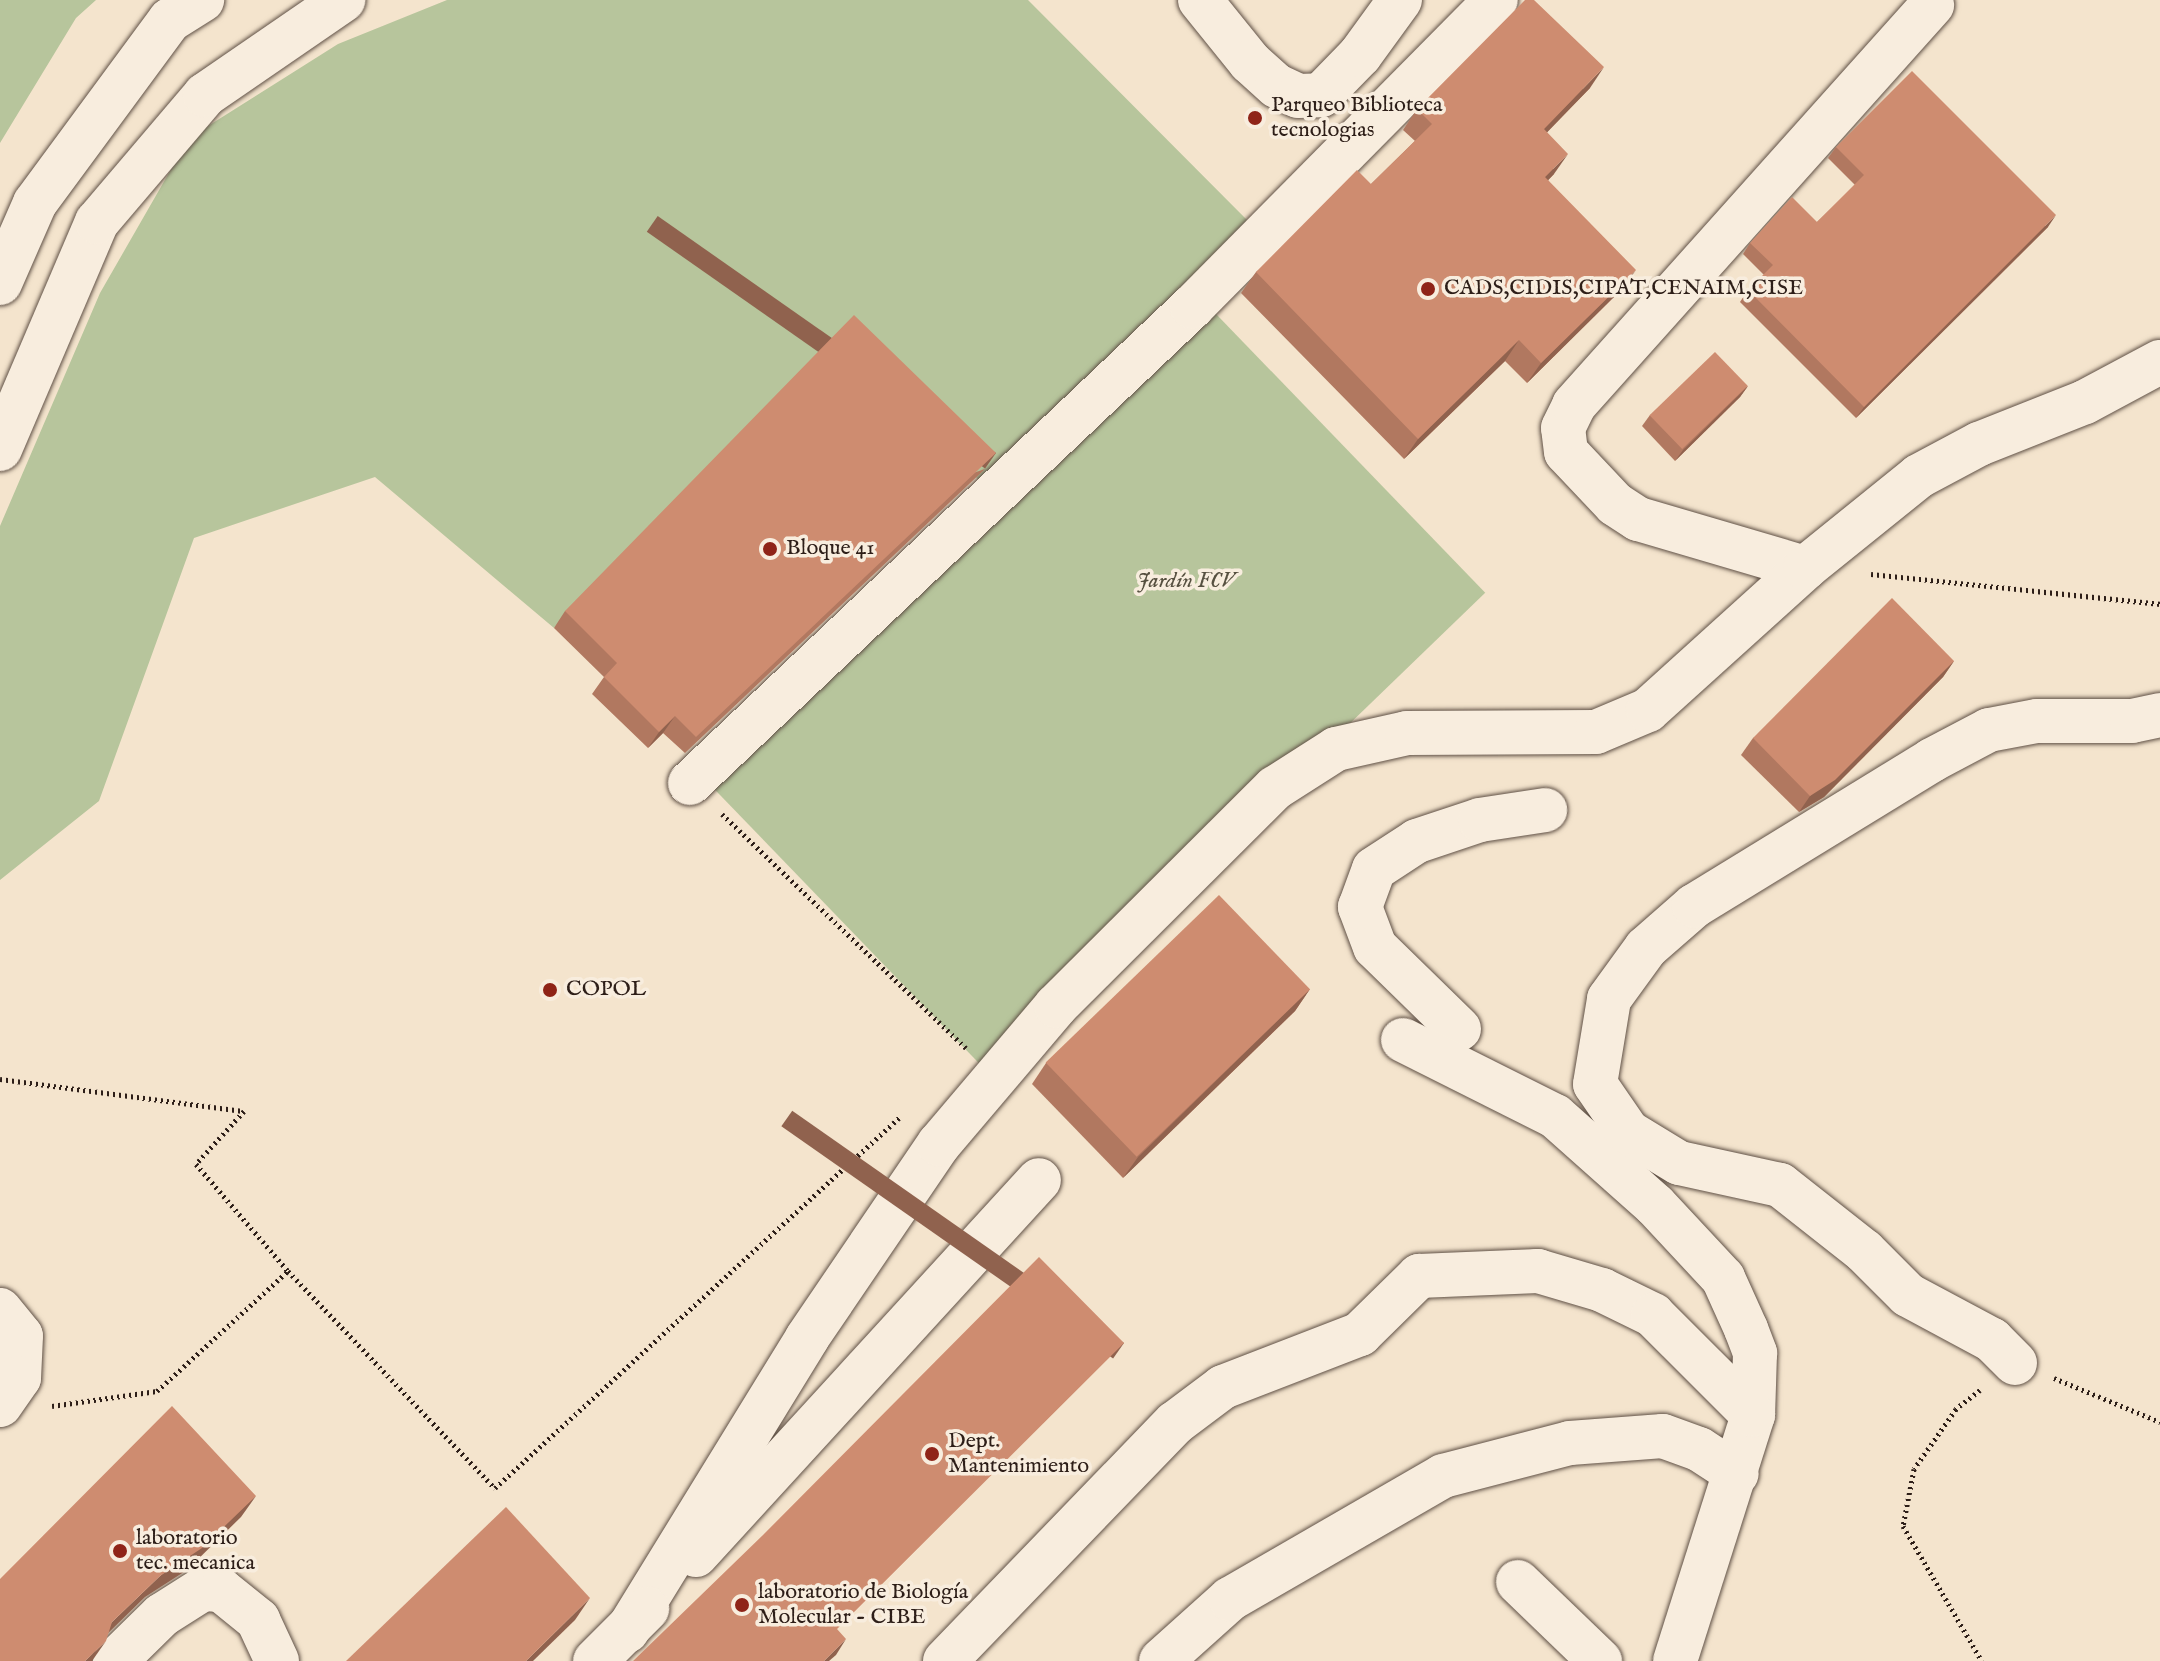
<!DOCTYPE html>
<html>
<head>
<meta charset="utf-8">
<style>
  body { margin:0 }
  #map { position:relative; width:2160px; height:1661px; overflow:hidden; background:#f4e4cd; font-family:"IM FELL English",serif }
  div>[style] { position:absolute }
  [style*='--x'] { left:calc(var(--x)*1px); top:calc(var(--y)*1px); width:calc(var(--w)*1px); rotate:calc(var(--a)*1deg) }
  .green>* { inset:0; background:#b7c59c; transform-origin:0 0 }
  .path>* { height:5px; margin-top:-2.5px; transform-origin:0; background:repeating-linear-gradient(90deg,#2d1e18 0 2px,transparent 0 6px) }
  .roads { filter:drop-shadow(0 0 2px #5f5045) drop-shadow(0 0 2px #5f5045) }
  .minor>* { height:44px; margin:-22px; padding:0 22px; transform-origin:22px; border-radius:22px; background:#f8edde }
  .wall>* { inset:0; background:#b17860 }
  .shaded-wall>* { inset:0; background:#90624e; transform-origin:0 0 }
  .building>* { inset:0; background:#ce8c70; transform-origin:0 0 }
  .dots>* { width:22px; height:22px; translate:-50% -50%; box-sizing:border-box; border:4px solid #f8edde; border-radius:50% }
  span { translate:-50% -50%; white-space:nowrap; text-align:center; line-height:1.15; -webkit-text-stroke:7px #f8edde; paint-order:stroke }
  .poi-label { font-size:22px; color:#2d1e18 }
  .left { translate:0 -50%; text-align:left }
  .park-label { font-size:22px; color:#565040; font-style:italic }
</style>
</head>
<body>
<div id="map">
  <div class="green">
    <i style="clip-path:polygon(0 0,96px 0,76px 18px,0 143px)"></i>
    <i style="clip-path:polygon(447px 0,1028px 0,1250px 223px,986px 488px,842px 332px,554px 628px,375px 477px,194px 538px,99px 801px,0 880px,0 526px,100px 293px,189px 138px,338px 44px)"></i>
    <i style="left:1190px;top:287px;width:425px;height:691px;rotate:46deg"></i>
  </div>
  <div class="path">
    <i style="--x:1871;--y:574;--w:291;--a:5.9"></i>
    <i style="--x:722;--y:814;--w:338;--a:43.8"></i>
    <i style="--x:0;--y:1079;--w:245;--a:7.5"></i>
    <i style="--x:244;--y:1111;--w:72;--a:132.2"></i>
    <i style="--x:196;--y:1164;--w:141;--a:49.3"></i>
    <i style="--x:288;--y:1271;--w:300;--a:46.4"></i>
    <i style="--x:495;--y:1488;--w:549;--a:-42.49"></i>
    <i style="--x:2054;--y:1378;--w:115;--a:22.5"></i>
    <i style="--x:1980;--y:1390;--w:31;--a:142"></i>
    <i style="--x:1956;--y:1409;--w:73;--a:125"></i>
    <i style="--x:1914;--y:1469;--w:58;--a:100.9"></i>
    <i style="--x:1903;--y:1526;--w:156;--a:59.7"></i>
    <i style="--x:52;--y:1406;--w:106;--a:-8.1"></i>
    <i style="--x:157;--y:1391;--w:178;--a:-42.5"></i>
  </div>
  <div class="roads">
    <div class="minor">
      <i style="--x:1200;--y:0;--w:80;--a:51.1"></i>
      <i style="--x:1250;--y:62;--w:36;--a:42"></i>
      <i style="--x:1277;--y:86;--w:23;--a:25"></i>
      <i style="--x:1298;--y:96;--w:23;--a:-2"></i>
      <i style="--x:1321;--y:95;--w:56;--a:-45.7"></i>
      <i style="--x:1360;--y:55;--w:68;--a:-54"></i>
      <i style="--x:0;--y:283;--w:87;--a:-66.4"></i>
      <i style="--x:35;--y:203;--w:227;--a:-53.6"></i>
      <i style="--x:170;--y:20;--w:38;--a:-32"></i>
      <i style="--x:0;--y:449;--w:247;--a:-66.9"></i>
      <i style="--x:97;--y:222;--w:167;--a:-49.6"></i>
      <i style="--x:205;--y:95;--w:168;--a:-34.5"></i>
      <i style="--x:1805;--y:568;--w:174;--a:-163.6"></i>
      <i style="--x:1638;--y:519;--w:27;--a:-147"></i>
      <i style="--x:1615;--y:504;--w:71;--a:-133.3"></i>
      <i style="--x:1566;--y:452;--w:24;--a:-97"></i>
      <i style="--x:1563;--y:428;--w:25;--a:-64"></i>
      <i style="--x:1574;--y:405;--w:537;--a:-48.17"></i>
      <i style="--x:690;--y:783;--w:692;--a:-43.48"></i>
      <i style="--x:1192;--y:307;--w:432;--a:-45.3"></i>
      <i style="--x:1459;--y:1029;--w:117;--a:-135.7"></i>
      <i style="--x:1375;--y:947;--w:43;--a:-110.6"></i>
      <i style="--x:1360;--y:907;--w:40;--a:-69.8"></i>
      <i style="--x:1374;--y:869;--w:51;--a:-33.1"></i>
      <i style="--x:1417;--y:841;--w:66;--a:-18.4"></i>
      <i style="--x:1480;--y:820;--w:66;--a:-8.7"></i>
      <i style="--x:1403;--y:1040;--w:170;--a:26.6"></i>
      <i style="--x:1555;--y:1116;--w:134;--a:41.7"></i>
      <i style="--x:1655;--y:1205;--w:100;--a:47"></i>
      <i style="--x:1723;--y:1278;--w:56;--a:65.7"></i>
      <i style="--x:1746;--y:1329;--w:26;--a:69"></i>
      <i style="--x:1755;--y:1353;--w:62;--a:91.8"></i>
      <i style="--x:1753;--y:1415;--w:258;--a:107.6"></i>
      <i style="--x:0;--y:1310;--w:33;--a:51"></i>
      <i style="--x:21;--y:1336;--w:42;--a:92.7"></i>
      <i style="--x:19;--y:1378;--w:33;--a:125"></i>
      <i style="--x:2015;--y:1363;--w:33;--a:-135"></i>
      <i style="--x:1992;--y:1340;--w:95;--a:-151.8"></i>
      <i style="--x:1908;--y:1295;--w:62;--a:-135"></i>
      <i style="--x:1864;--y:1251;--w:107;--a:-141.8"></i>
      <i style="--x:1780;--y:1185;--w:103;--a:-167.7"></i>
      <i style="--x:1679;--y:1163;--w:60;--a:-148.7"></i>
      <i style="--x:1628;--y:1132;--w:58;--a:-124.5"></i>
      <i style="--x:1595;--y:1084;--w:86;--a:-80.6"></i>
      <i style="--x:1609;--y:999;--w:63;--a:-54"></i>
      <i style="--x:1646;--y:948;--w:64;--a:-41.2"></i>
      <i style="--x:1694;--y:906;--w:279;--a:-31.5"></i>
      <i style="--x:1932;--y:760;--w:64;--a:-27.8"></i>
      <i style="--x:1989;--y:730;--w:49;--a:-10.6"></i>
      <i style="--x:2037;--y:721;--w:95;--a:0"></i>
      <i style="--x:2132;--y:721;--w:29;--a:-12"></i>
      <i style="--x:696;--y:1555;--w:508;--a:-47.55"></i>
      <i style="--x:1518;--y:1582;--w:114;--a:43.9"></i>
      <i style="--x:627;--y:1631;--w:344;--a:-58.4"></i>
      <i style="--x:807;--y:1338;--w:235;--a:-55.8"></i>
      <i style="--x:939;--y:1144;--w:181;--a:-49.7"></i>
      <i style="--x:1056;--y:1006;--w:309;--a:-44.9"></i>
      <i style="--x:1275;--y:788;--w:72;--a:-32.6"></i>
      <i style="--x:1336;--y:749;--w:73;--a:-12.7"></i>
      <i style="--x:1407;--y:733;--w:189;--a:-0.3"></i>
      <i style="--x:1596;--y:732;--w:56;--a:-22.9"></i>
      <i style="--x:1648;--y:710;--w:212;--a:-42.1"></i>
      <i style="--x:1805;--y:568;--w:146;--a:-38.9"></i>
      <i style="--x:1919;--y:476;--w:68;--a:-28.1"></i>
      <i style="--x:1979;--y:444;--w:114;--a:-21.6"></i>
      <i style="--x:2085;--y:402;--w:85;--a:-28.1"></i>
      <i style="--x:115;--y:1661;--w:66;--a:-44.4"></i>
      <i style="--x:162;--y:1615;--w:49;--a:-32.4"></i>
      <i style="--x:203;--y:1589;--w:18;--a:3"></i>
      <i style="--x:221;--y:1590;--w:48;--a:39"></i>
      <i style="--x:258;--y:1620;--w:45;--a:65.1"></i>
      <i style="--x:595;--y:1661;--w:74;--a:-45"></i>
      <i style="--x:945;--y:1661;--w:331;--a:-46"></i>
      <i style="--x:1175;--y:1423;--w:60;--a:-36.9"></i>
      <i style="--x:1223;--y:1387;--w:147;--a:-21.1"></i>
      <i style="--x:1360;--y:1334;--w:83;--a:-44.5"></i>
      <i style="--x:1419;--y:1276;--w:119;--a:-2.4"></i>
      <i style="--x:1538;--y:1271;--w:67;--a:16.5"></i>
      <i style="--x:1602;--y:1290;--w:57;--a:26.1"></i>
      <i style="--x:1653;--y:1315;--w:141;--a:45"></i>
      <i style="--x:1161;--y:1661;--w:93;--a:-41.9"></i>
      <i style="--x:1230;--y:1599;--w:246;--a:-30"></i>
      <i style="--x:1443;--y:1476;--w:131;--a:-14.6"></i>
      <i style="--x:1570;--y:1443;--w:93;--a:-4.3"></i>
      <i style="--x:1663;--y:1436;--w:38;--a:20"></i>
      <i style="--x:1699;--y:1449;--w:45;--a:33.3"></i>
    </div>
  </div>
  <div class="wall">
    <i style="clip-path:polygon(1590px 88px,1547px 132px,1554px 174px,1548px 180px,1621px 290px,1527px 383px,1505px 361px,1404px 459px,1241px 293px,1256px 272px,1371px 184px,1415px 141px,1403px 130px,1417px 109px)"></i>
    <i style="clip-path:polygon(1836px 147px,2048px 227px,1856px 418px,1740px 302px,1748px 290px,1764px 275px,1743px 254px,1750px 243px,1817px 222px,1855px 185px,1828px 158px)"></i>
    <i style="clip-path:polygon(1748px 386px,1740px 397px,1675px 461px,1642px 426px,1650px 415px)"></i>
    <i style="clip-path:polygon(985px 469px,685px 753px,663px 733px,648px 748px,592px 694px,604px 677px,554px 628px,565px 611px)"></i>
    <i style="clip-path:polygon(1954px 661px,1943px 677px,1824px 797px,1799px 812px,1741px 755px,1753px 738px)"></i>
    <i style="clip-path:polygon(1310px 989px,1295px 1011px,1123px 1178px,1032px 1084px,1046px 1063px)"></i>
  </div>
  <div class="shaded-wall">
    <i style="clip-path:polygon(1604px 67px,1590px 88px,1530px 150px,1544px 129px)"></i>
    <i style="clip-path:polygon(1568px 154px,1554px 174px,1531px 198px,1545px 177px)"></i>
    <i style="clip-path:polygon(2056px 215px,2048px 227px,1856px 418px,1864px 407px)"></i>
    <i style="clip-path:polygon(1636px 270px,1621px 290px,1527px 383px,1541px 363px)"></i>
    <i style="clip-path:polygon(1519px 340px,1505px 361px,1404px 459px,1418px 439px)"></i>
    <i style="clip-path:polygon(1748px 386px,1740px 397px,1675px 461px,1683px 450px)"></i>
    <i style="left:996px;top:453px;width:19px;height:413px;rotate:125deg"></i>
    <i style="clip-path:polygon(1954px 661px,1943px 677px,1824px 797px,1799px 812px,1810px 796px)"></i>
    <i style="clip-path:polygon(675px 716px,663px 733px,648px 748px,659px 732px)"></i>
    <i style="clip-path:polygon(1310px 989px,1295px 1011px,1123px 1178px,1138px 1157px)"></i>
    <i style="left:1124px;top:1343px;width:19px;height:405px;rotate:125deg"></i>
    <i style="clip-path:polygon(256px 1496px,241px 1517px,187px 1570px,145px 1597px,98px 1643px,112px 1622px,160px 1576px)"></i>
    <i style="clip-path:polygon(590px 1598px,575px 1620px,533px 1661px,526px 1661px)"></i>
    <i style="clip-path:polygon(846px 1639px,836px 1655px,829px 1661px,824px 1661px)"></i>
    <i style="clip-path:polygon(106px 1641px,92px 1661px,85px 1661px)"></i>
  </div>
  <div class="building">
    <i style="clip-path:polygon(1525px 0,1534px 0,1604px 67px,1544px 129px,1568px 154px,1545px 177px,1636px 270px,1541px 363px,1519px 340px,1418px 439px,1256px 272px,1357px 170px,1371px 184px,1432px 124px,1417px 109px)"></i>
    <i style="clip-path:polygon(1912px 71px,2056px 215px,1864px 407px,1748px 290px,1773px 265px,1750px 243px,1792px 197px,1817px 222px,1864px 175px,1836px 147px)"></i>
    <i style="clip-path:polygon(854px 315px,996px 453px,696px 737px,675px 716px,659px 732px,604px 677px,617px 663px,565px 611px)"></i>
    <i style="left:1715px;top:352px;width:47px;height:91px;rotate:46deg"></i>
    <i style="clip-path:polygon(1892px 598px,1954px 661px,1835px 780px,1810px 796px,1753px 738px)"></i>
    <i style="left:1219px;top:895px;width:131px;height:241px;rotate:46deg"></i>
    <i style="clip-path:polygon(1039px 1257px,1124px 1343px,837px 1629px,846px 1639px,824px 1661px,633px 1661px,763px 1535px)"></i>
    <i style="clip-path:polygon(172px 1406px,256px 1496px,202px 1548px,160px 1576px,112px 1622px,106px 1641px,85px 1661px,0 1661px,0 1579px)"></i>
    <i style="clip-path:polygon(506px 1507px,590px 1598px,526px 1661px,346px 1661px)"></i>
  </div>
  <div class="dots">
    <i style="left:1255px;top:118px;background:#8f2418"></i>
    <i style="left:1428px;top:289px;background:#8f2418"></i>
    <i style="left:770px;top:549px;background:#8f2418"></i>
    <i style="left:550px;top:990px;background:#8f2418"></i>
    <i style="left:932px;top:1454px;background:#8f2418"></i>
    <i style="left:120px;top:1551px;background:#8f2418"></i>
    <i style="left:742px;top:1605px;background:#8f2418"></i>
  </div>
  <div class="poi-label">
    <span class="left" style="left:1271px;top:118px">Parqueo Biblioteca<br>tecnologias</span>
    <span class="left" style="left:1444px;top:289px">CADS,CIDIS,CIPAT,CENAIM,CISE</span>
    <span class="left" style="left:786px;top:549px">Bloque 41</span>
    <span class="left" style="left:566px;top:990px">COPOL</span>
    <span class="left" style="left:948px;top:1454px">Dept.<br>Mantenimiento</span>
    <span class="left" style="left:136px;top:1551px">laboratorio<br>tec. mecanica</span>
    <span class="left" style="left:758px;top:1605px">laboratorio de Biología<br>Molecular - CIBE</span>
  </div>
  <div class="park-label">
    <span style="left:1186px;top:582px">Jardín FCV</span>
  </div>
</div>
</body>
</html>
